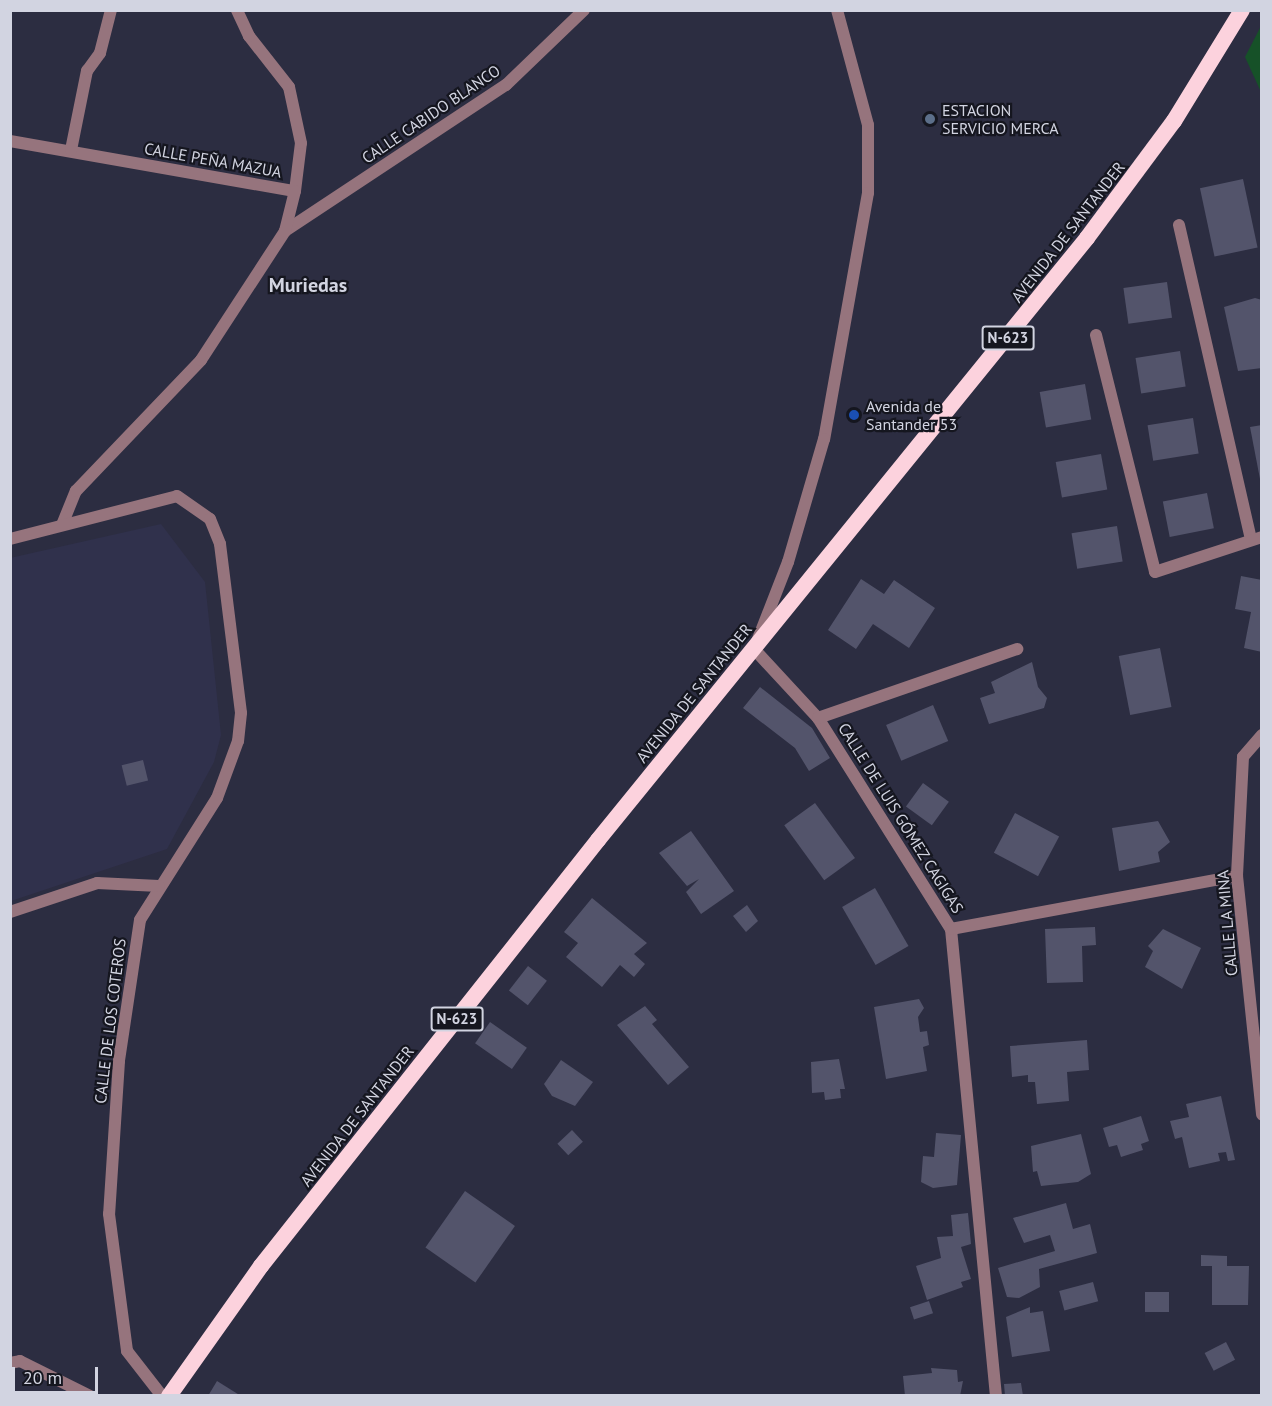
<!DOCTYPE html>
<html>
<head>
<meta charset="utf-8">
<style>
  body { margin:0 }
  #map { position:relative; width:1272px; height:1406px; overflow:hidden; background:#2c2d41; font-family:"PT Sans",sans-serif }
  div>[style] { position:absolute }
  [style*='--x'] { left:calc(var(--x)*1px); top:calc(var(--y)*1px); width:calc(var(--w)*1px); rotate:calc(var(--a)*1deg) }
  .built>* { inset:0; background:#30314c }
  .green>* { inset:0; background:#165128 }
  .building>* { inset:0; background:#53546b; transform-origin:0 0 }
  .minor>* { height:12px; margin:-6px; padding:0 6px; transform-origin:6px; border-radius:6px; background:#96747d }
  .trunk>* { height:16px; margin:-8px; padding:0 8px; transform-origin:8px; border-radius:8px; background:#fcd2dd }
  .dots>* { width:16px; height:16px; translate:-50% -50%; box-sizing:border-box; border:3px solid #15161f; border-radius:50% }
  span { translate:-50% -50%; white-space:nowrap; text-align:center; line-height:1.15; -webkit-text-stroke:4.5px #15161f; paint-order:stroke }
  .shield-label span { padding:2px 4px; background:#15161f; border:2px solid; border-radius:4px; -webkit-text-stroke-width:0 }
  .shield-label { font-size:15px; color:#d2d4e1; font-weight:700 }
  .poi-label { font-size:16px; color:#d2d4e1 }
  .left { translate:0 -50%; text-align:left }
  .street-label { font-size:16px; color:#d2d4e1 }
  .quarter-label { font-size:20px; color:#d2d4e1; font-weight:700 }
  .frame { position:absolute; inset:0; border:12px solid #d2d4e1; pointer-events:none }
  .scale { position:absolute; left:12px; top:1367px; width:86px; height:27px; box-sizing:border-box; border:3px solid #d2d4e1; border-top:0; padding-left:8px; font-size:18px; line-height:21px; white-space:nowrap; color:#d2d4e1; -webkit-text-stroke:4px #15161f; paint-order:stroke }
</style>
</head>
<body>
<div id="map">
  <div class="built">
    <i style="clip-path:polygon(161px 524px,205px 582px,221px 735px,214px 762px,167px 849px,11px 901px,10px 558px)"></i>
  </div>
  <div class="green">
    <i style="clip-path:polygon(1261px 26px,1261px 92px,1245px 57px)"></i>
  </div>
  <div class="building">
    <i style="left:1243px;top:179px;width:70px;height:44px;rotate:78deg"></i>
    <i style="left:1167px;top:282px;width:36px;height:44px;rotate:82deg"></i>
    <i style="clip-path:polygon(1255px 298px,1262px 300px,1262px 368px,1238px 371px,1224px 307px)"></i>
    <i style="left:1180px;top:351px;width:36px;height:45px;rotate:81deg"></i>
    <i style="left:1085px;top:384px;width:36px;height:46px;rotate:80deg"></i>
    <i style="left:1193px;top:418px;width:36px;height:46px;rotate:81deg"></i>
    <i style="clip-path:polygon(1262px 425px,1262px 479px,1260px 479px,1250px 427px)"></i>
    <i style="left:1101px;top:454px;width:36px;height:46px;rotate:80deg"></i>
    <i style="left:1207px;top:493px;width:36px;height:45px;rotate:79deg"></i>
    <i style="left:1117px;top:526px;width:36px;height:46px;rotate:81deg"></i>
    <i style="clip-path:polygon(1241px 576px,1262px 580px,1262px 652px,1244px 648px,1251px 612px,1235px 609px)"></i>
    <i style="clip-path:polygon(861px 579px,884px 594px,894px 580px,935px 608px,909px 648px,873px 624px,856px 649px,828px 630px)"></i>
    <i style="left:1160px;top:648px;width:60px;height:42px;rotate:79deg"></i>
    <i style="clip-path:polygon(1032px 662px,1038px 687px,1047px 698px,1044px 708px,989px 724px,980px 698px,995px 693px,991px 682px)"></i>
    <i style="clip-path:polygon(760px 687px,812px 728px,830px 758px,809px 771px,795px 748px,743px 708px)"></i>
    <i style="left:933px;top:705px;width:39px;height:51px;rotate:67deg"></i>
    <i style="left:143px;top:760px;width:21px;height:22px;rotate:76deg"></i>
    <i style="left:923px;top:783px;width:32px;height:29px;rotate:36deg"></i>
    <i style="left:815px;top:803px;width:68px;height:38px;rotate:54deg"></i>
    <i style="left:1015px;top:813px;width:50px;height:45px;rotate:28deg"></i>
    <i style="clip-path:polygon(1158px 821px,1170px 842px,1158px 852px,1160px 862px,1119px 871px,1112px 828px)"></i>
    <i style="clip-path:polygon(691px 831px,734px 891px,701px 914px,686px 892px,699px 879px,687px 886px,659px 853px)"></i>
    <i style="left:875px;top:888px;width:67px;height:38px;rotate:60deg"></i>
    <i style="clip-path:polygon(592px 898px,647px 943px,634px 954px,645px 964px,634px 977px,620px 965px,602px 987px,566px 957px,578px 943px,564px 932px)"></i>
    <i style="clip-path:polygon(747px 905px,758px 921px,746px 932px,733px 916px)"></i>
    <i style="clip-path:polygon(1095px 927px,1096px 945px,1082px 946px,1083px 982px,1047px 983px,1045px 929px)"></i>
    <i style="clip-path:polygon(1163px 929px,1201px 948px,1182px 989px,1145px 967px,1153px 951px,1148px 946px)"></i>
    <i style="left:528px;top:966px;width:24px;height:31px;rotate:38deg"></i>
    <i style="clip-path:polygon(919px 999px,924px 1008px,918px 1017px,920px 1032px,927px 1031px,929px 1045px,923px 1047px,927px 1071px,886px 1079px,874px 1007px)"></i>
    <i style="clip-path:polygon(645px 1006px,657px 1020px,652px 1024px,689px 1067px,668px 1085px,617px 1025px)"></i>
    <i style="left:490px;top:1022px;width:45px;height:26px;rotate:35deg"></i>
    <i style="clip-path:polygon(1087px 1040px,1089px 1070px,1067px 1072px,1069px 1101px,1037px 1104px,1035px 1082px,1028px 1082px,1028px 1075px,1012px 1077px,1010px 1046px)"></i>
    <i style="clip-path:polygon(839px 1059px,845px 1089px,840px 1089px,841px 1098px,825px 1100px,824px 1092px,812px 1093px,811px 1062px)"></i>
    <i style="clip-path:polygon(561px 1060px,593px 1082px,575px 1106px,552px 1096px,544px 1084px)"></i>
    <i style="clip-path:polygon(1221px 1096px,1235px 1160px,1228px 1161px,1226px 1152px,1218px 1153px,1220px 1161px,1189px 1168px,1182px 1137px,1175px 1139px,1170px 1121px,1189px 1117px,1186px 1104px)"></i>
    <i style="clip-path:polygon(1141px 1116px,1149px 1141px,1141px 1144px,1143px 1150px,1121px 1157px,1117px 1145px,1109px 1147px,1103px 1128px)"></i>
    <i style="left:572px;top:1130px;width:16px;height:20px;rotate:47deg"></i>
    <i style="clip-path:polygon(936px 1133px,961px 1135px,957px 1185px,933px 1188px,921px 1182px,923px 1156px,934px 1157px)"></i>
    <i style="clip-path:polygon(1081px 1134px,1091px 1174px,1078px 1182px,1041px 1186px,1037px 1171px,1033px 1172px,1031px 1146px)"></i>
    <i style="left:465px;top:1191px;width:61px;height:69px;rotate:35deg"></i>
    <i style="clip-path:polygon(1066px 1203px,1073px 1229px,1090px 1224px,1097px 1253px,1039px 1269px,1040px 1287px,1019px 1298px,1007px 1297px,998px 1268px,1055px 1251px,1050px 1235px,1024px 1243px,1013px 1218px)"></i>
    <i style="clip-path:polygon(968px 1213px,971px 1244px,961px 1247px,971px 1279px,961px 1282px,963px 1287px,927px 1300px,916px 1266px,941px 1258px,937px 1237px,953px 1236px,951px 1215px)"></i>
    <i style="clip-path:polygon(1201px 1255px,1227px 1256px,1227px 1266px,1249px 1266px,1248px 1305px,1212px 1305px,1212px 1266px,1201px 1266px)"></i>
    <i style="left:1093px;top:1282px;width:20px;height:35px;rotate:75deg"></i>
    <i style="left:1169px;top:1292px;width:20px;height:24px;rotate:90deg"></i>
    <i style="left:929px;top:1301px;width:13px;height:20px;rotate:72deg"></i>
    <i style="clip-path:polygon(1030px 1307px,1030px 1313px,1043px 1311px,1050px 1351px,1012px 1357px,1006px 1317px)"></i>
    <i style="left:1226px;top:1342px;width:20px;height:24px;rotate:63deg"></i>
    <i style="clip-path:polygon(931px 1368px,957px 1370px,958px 1382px,963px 1381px,960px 1396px,905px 1396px,903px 1376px,932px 1373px)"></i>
    <i style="clip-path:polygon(217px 1381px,241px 1396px,208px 1396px)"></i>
    <i style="clip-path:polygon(1021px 1383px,1023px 1396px,1005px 1396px,1004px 1384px)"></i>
  </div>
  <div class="minor">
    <i style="--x:837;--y:10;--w:119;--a:74.9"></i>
    <i style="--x:868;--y:125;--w:68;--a:90"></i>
    <i style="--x:868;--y:193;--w:250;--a:100.1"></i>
    <i style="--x:824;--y:439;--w:128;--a:106.3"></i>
    <i style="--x:788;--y:562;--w:93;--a:111.3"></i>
    <i style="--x:754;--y:649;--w:94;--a:47.2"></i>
    <i style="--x:818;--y:718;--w:249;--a:57.8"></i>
    <i style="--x:951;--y:929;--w:469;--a:84.5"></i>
    <i style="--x:10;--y:141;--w:289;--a:10"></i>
    <i style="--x:295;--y:191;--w:48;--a:-82.9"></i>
    <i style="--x:301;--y:143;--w:57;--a:-102.1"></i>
    <i style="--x:289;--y:87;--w:65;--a:-128.1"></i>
    <i style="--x:249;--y:36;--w:29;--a:-115"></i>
    <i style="--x:71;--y:150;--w:81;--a:-78.6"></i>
    <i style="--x:87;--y:71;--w:22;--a:-54"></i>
    <i style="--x:100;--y:53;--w:44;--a:-75.7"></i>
    <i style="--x:1179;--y:225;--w:323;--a:77.1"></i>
    <i style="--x:285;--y:231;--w:265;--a:-33.5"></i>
    <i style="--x:506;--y:85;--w:108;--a:-43.9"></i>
    <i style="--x:1096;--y:335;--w:244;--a:76"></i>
    <i style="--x:1155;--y:572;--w:113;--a:-18.1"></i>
    <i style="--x:62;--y:525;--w:37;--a:-68"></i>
    <i style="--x:76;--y:491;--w:181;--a:-46.3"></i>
    <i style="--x:201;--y:360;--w:154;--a:-56.9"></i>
    <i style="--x:285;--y:231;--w:41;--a:-76"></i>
    <i style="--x:10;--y:539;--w:172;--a:-14.4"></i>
    <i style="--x:177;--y:496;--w:40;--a:34.9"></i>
    <i style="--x:210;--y:519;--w:27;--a:68"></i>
    <i style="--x:220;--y:544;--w:170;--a:82.9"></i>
    <i style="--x:241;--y:713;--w:28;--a:96"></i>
    <i style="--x:238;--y:741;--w:61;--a:110.2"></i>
    <i style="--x:217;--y:798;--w:144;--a:122.3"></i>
    <i style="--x:140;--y:920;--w:143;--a:98.5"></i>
    <i style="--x:119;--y:1061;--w:153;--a:93.7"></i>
    <i style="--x:109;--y:1214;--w:138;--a:82.5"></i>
    <i style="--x:127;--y:1351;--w:57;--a:52.1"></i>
    <i style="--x:818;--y:718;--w:211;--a:-19.1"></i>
    <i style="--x:1262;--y:735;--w:29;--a:131"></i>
    <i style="--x:1243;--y:757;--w:119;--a:92.9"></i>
    <i style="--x:1237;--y:876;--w:240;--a:84"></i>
    <i style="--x:10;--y:912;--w:92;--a:-18.4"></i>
    <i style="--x:97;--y:883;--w:62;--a:2.8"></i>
    <i style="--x:951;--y:929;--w:291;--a:-10.5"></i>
    <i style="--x:10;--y:1363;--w:10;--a:-11"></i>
    <i style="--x:20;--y:1361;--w:78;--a:26.6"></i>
  </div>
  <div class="trunk">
    <i style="--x:169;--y:1396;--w:159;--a:-54.7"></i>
    <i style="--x:261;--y:1266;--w:543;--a:-51.65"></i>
    <i style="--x:598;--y:840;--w:776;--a:-50.91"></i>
    <i style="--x:1087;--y:238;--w:146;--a:-53.4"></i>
    <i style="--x:1174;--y:121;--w:130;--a:-58.5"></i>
  </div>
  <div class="dots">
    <i style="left:930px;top:119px;background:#5c6f8a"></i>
    <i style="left:854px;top:415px;background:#1a4fb4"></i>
  </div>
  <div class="shield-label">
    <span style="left:1008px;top:338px">N-623</span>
    <span style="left:457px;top:1019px">N-623</span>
  </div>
  <div class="poi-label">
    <span class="left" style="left:942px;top:119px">ESTACION<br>SERVICIO MERCA</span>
    <span class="left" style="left:866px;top:415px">Avenida de<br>Santander 53</span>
  </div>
  <div class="street-label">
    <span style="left:431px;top:114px;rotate:-34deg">CALLE CABIDO BLANCO</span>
    <span style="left:213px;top:160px;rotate:10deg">CALLE PEÑA MAZUA</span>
    <span style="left:1068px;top:232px;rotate:-52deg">AVENIDA DE SANTANDER</span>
    <span style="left:694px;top:693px;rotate:-51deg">AVENIDA DE SANTANDER</span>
    <span style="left:901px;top:818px;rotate:58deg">CALLE DE LUIS GÓMEZ CAGIGAS</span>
    <span style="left:1227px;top:923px;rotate:-95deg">CALLE LA MINA</span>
    <span style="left:110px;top:1021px;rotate:-83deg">CALLE DE LOS COTEROS</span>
    <span style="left:357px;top:1116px;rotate:-52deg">AVENIDA DE SANTANDER</span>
  </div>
  <div class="quarter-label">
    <span style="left:308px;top:285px">Muriedas</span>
  </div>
  <div class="frame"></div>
  <div class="scale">20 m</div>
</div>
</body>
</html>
